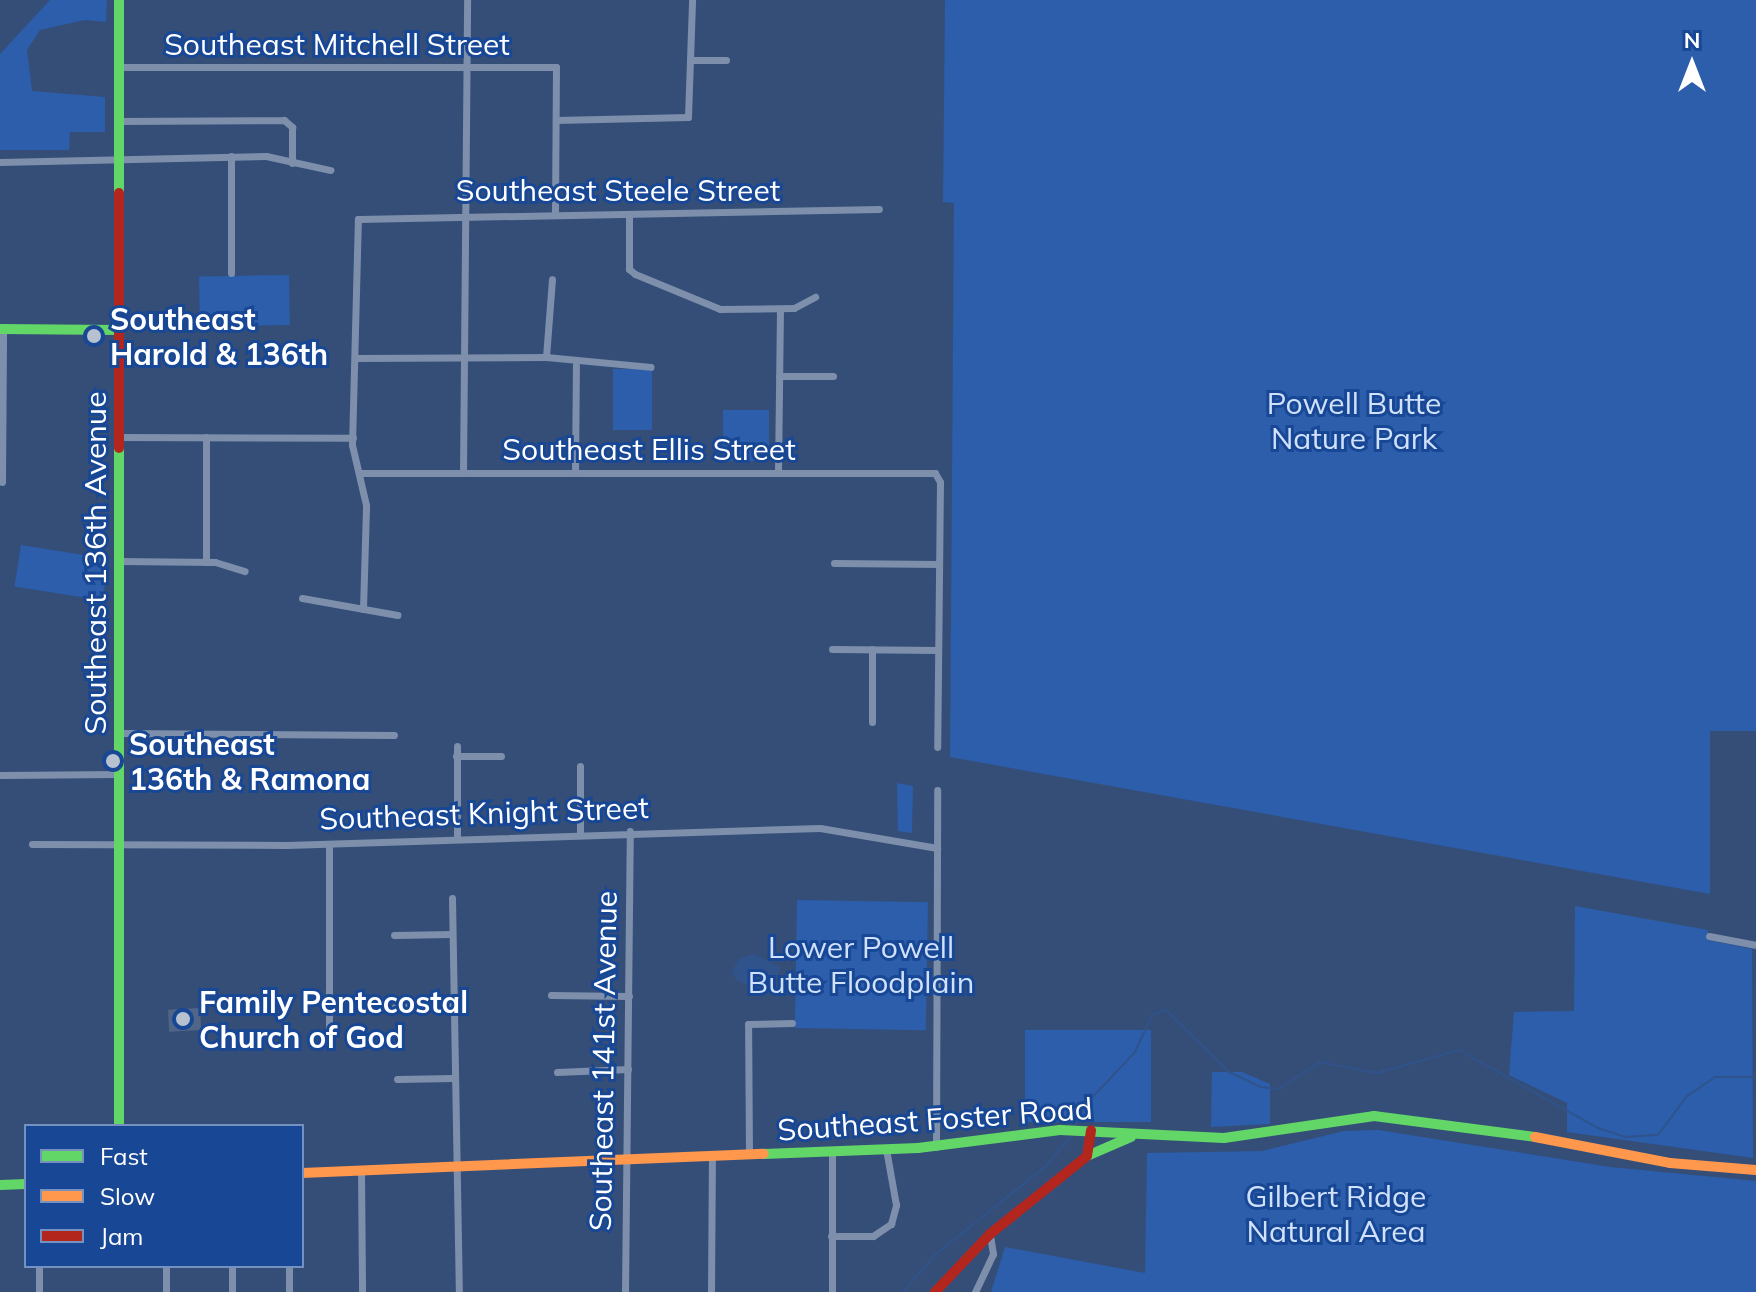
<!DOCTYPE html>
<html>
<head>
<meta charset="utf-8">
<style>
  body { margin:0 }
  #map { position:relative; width:1756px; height:1292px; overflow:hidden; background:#344e78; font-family:Mulish,sans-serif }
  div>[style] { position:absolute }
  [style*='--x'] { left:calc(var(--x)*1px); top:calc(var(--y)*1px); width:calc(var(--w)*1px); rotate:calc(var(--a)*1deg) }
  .green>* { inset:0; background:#2c5eab; transform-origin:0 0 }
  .water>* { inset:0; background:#30538b }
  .stream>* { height:2px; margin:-1px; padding:0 1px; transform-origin:1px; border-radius:1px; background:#30538b }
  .building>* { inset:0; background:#516687; transform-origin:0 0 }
  .street>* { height:7px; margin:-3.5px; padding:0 3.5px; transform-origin:3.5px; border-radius:3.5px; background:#7d8fab }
  .fast>* { height:10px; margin:-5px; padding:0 5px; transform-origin:5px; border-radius:5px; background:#63d668 }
  .slow>* { height:10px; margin:-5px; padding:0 5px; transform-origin:5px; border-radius:5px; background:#ff974d }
  .jam>* { height:10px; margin:-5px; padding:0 5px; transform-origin:5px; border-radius:5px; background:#b3261e }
  .dots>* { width:22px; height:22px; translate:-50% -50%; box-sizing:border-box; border:4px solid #174795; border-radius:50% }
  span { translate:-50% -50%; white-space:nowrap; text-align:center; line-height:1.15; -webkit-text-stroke:6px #174795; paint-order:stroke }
  .street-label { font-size:30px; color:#fff }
  .poi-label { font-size:30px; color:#fff; font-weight:700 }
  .left { translate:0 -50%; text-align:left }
  .park-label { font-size:30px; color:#d0e1fc }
  .legend { position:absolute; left:24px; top:1124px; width:280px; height:144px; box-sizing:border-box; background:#174795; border:2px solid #7491bf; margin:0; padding:10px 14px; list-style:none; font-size:24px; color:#fff }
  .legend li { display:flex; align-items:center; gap:16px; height:40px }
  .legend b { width:40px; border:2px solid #7491bf }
  .north { position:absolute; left:1652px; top:24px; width:80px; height:80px; -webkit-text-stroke:6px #174795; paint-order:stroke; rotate:0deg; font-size:22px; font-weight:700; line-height:32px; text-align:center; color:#fff }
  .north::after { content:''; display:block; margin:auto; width:28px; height:36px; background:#fff; clip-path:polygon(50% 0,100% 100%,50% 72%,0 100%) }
</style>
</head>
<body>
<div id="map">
  <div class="green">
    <i style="clip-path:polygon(50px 0,107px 0,106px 22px,85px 20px,40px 30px,27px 50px,32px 91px,105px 97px,105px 132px,70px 132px,69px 150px,0 150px,0 54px)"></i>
    <i style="clip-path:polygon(945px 0,1756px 0,1756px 731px,1710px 731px,1710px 894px,950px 757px,954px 203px,943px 202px)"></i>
    <i style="left:289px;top:275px;width:50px;height:90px;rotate:89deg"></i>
    <i style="left:613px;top:369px;width:39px;height:61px"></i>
    <i style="left:723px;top:410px;width:46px;height:51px"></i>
    <i style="left:21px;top:545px;width:89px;height:42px;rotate:9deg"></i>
    <i style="clip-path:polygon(897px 783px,913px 786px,912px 833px,898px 831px)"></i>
    <i style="left:797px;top:900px;width:131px;height:128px;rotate:1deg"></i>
    <i style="clip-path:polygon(1575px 906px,1708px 930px,1708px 940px,1752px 949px,1753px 1158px,1567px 1132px,1567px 1103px,1509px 1075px,1514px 1012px,1574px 1011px)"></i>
    <i style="left:1025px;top:1030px;width:126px;height:92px"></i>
    <i style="clip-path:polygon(1212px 1072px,1242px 1072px,1270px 1084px,1270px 1124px,1211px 1127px)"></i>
    <i style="clip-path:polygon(1378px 1130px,1610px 1167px,1756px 1181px,1756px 1292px,991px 1292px,1005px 1247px,1145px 1273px,1147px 1153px,1262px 1151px,1344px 1131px)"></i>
  </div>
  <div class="water">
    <i style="clip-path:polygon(754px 954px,781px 968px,773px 986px,759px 990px,736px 980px,732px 970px,740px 958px)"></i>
  </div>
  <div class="stream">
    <i style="--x:1074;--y:1127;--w:27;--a:-62"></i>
    <i style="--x:1087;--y:1103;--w:70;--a:-46.7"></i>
    <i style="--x:1135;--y:1052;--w:41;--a:-65.3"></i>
    <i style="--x:1152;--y:1015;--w:15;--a:-20"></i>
    <i style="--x:1166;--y:1010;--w:88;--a:44.5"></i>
    <i style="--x:1229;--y:1072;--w:35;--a:25"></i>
    <i style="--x:1261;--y:1087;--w:18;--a:6"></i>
    <i style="--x:1279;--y:1089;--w:49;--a:-33.4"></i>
    <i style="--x:1320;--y:1062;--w:58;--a:10.9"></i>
    <i style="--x:1377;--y:1073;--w:85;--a:-15.7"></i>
    <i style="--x:1459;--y:1050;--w:159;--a:29.3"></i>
    <i style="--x:1598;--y:1128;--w:29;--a:18"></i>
    <i style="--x:1626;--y:1137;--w:32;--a:-4"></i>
    <i style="--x:1658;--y:1135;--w:49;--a:-53.4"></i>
    <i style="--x:1687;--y:1096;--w:34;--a:-34"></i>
    <i style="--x:1715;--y:1077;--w:41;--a:0"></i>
    <i style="--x:903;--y:1292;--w:49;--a:-49.1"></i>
    <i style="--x:935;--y:1255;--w:142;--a:-38.7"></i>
    <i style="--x:1046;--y:1166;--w:38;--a:-50"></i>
  </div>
  <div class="building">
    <i style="left:200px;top:1008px;width:22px;height:32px;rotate:87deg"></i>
  </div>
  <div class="street">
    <i style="--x:692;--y:60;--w:34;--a:0"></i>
    <i style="--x:119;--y:67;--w:437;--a:0"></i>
    <i style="--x:556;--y:67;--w:147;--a:90.4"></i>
    <i style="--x:556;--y:120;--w:132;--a:-1.3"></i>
    <i style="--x:688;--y:117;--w:117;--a:-88"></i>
    <i style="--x:119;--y:121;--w:165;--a:-0.3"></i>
    <i style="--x:284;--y:120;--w:11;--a:41"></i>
    <i style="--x:292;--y:127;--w:36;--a:90"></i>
    <i style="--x:231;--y:156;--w:117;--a:90"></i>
    <i style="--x:0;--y:162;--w:266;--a:-1.3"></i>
    <i style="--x:266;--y:156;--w:66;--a:12.3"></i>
    <i style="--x:629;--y:215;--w:54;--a:90"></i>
    <i style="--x:629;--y:269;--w:8;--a:40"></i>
    <i style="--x:635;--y:274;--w:92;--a:22.4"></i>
    <i style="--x:720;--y:309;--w:74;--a:-0.8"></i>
    <i style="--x:794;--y:308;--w:24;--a:-28"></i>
    <i style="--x:546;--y:357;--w:78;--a:-85.6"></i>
    <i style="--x:355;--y:358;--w:191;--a:-0.3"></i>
    <i style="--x:546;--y:357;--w:105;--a:5.4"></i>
    <i style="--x:779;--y:376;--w:54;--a:0"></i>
    <i style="--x:119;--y:437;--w:234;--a:0.2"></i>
    <i style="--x:778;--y:472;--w:162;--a:-89.3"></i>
    <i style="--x:361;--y:473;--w:574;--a:0"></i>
    <i style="--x:935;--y:473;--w:10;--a:61"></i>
    <i style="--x:940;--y:482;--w:265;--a:90.6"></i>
    <i style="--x:463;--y:473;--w:473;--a:-89.5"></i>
    <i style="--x:575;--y:473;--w:108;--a:-89.5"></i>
    <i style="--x:2;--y:482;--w:153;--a:-89.6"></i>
    <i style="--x:119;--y:561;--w:96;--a:0.6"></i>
    <i style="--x:215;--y:562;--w:31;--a:17"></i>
    <i style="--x:206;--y:562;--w:125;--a:-90"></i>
    <i style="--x:834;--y:563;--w:104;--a:0.6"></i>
    <i style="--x:302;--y:598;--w:97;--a:10.1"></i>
    <i style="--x:363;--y:609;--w:104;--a:-88.3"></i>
    <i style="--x:366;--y:505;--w:62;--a:-103.1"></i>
    <i style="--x:352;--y:445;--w:226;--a:-88.5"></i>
    <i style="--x:358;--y:219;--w:521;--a:-1.1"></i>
    <i style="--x:832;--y:649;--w:106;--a:0.5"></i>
    <i style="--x:872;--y:722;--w:73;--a:-90"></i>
    <i style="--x:119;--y:733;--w:275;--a:0.4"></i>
    <i style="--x:457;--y:746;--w:92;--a:90"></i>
    <i style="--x:456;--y:756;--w:45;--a:0"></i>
    <i style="--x:0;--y:775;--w:119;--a:-0.5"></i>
    <i style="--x:580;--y:832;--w:66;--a:-90"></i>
    <i style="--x:32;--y:844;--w:255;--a:0.2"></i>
    <i style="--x:287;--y:845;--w:533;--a:-1.83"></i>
    <i style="--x:820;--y:828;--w:119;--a:9.7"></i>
    <i style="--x:452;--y:898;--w:394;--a:89"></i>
    <i style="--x:394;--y:935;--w:58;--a:-1"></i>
    <i style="--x:1709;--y:936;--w:48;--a:10.8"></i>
    <i style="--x:551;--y:995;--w:78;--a:0.7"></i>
    <i style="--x:395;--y:1007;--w:58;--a:-1"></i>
    <i style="--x:329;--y:1040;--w:196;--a:-90"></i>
    <i style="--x:557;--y:1072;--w:71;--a:-2.4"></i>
    <i style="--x:397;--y:1079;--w:57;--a:-1"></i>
    <i style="--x:936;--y:1147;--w:357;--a:-89.8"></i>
    <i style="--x:749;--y:1154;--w:130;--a:-90.4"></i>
    <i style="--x:748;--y:1024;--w:44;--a:-1.3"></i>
    <i style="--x:361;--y:1170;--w:122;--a:89.5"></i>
    <i style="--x:831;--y:1236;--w:42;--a:0"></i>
    <i style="--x:873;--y:1236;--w:22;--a:-34"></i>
    <i style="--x:891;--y:1224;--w:20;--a:-75"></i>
    <i style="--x:896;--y:1205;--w:57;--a:-100.1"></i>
    <i style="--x:39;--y:1292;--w:26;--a:-90"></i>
    <i style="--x:166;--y:1292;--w:26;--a:-90"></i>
    <i style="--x:232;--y:1292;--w:26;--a:-90"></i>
    <i style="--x:289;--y:1292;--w:26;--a:-90"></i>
    <i style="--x:625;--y:1292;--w:461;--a:-89.4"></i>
    <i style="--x:711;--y:1292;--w:136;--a:-89.6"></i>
    <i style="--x:832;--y:1292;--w:141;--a:-90"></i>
    <i style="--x:975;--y:1292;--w:42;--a:-64.7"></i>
    <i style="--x:993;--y:1254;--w:20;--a:-99"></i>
  </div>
  <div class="fast">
    <i style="--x:119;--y:0;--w:193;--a:90"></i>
    <i style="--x:0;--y:329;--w:119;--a:0.5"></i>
    <i style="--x:119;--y:448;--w:678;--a:90"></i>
    <i style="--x:764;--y:1154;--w:154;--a:-2.2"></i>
    <i style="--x:918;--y:1148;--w:143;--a:-7.2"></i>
    <i style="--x:1060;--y:1130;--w:164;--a:2.8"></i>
    <i style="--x:1224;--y:1138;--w:152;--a:-8.3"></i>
    <i style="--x:1374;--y:1116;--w:162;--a:7.4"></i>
    <i style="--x:1087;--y:1156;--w:48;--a:-23.4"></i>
    <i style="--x:0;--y:1185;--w:26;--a:-2"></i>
  </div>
  <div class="slow">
    <i style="--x:1535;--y:1137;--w:137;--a:10.9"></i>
    <i style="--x:1670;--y:1163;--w:86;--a:4.7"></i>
    <i style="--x:302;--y:1173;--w:462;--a:-2.4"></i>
  </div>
  <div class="jam">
    <i style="--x:119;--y:193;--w:255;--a:90"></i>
    <i style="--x:935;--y:1292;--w:80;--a:-46.5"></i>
    <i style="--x:990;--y:1234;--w:124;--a:-38.8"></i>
    <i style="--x:1087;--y:1156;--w:26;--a:-81"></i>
  </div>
  <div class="dots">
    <i style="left:94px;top:336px;background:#b8c1d0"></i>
    <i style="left:113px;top:761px;background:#b8c1d0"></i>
    <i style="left:183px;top:1019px;background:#b8c1d0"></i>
  </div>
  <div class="street-label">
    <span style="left:337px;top:44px">Southeast Mitchell Street</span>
    <span style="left:618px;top:190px">Southeast Steele Street</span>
    <span style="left:649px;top:449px">Southeast Ellis Street</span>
    <span style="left:95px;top:563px;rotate:-90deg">Southeast 136th Avenue</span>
    <span style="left:484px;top:813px;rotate:-2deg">Southeast Knight Street</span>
    <span style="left:603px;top:1061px;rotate:-89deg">Southeast 141st Avenue</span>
    <span style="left:935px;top:1119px;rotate:-4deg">Southeast Foster Road</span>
  </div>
  <div class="poi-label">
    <span class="left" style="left:110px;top:336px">Southeast<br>Harold &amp; 136th</span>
    <span class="left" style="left:129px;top:761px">Southeast<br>136th &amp; Ramona</span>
    <span class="left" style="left:199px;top:1019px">Family Pentecostal<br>Church of God</span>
  </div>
  <div class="park-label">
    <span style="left:1354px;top:420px">Powell Butte<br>Nature Park</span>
    <span style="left:861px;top:964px">Lower Powell<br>Butte Floodplain</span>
    <span style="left:1336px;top:1213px">Gilbert Ridge<br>Natural Area</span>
  </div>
  <ul class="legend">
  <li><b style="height:10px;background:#63d668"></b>Fast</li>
  <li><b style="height:10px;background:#ff974d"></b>Slow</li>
  <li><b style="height:10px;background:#b3261e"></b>Jam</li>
  </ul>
  <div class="north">N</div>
</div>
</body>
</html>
